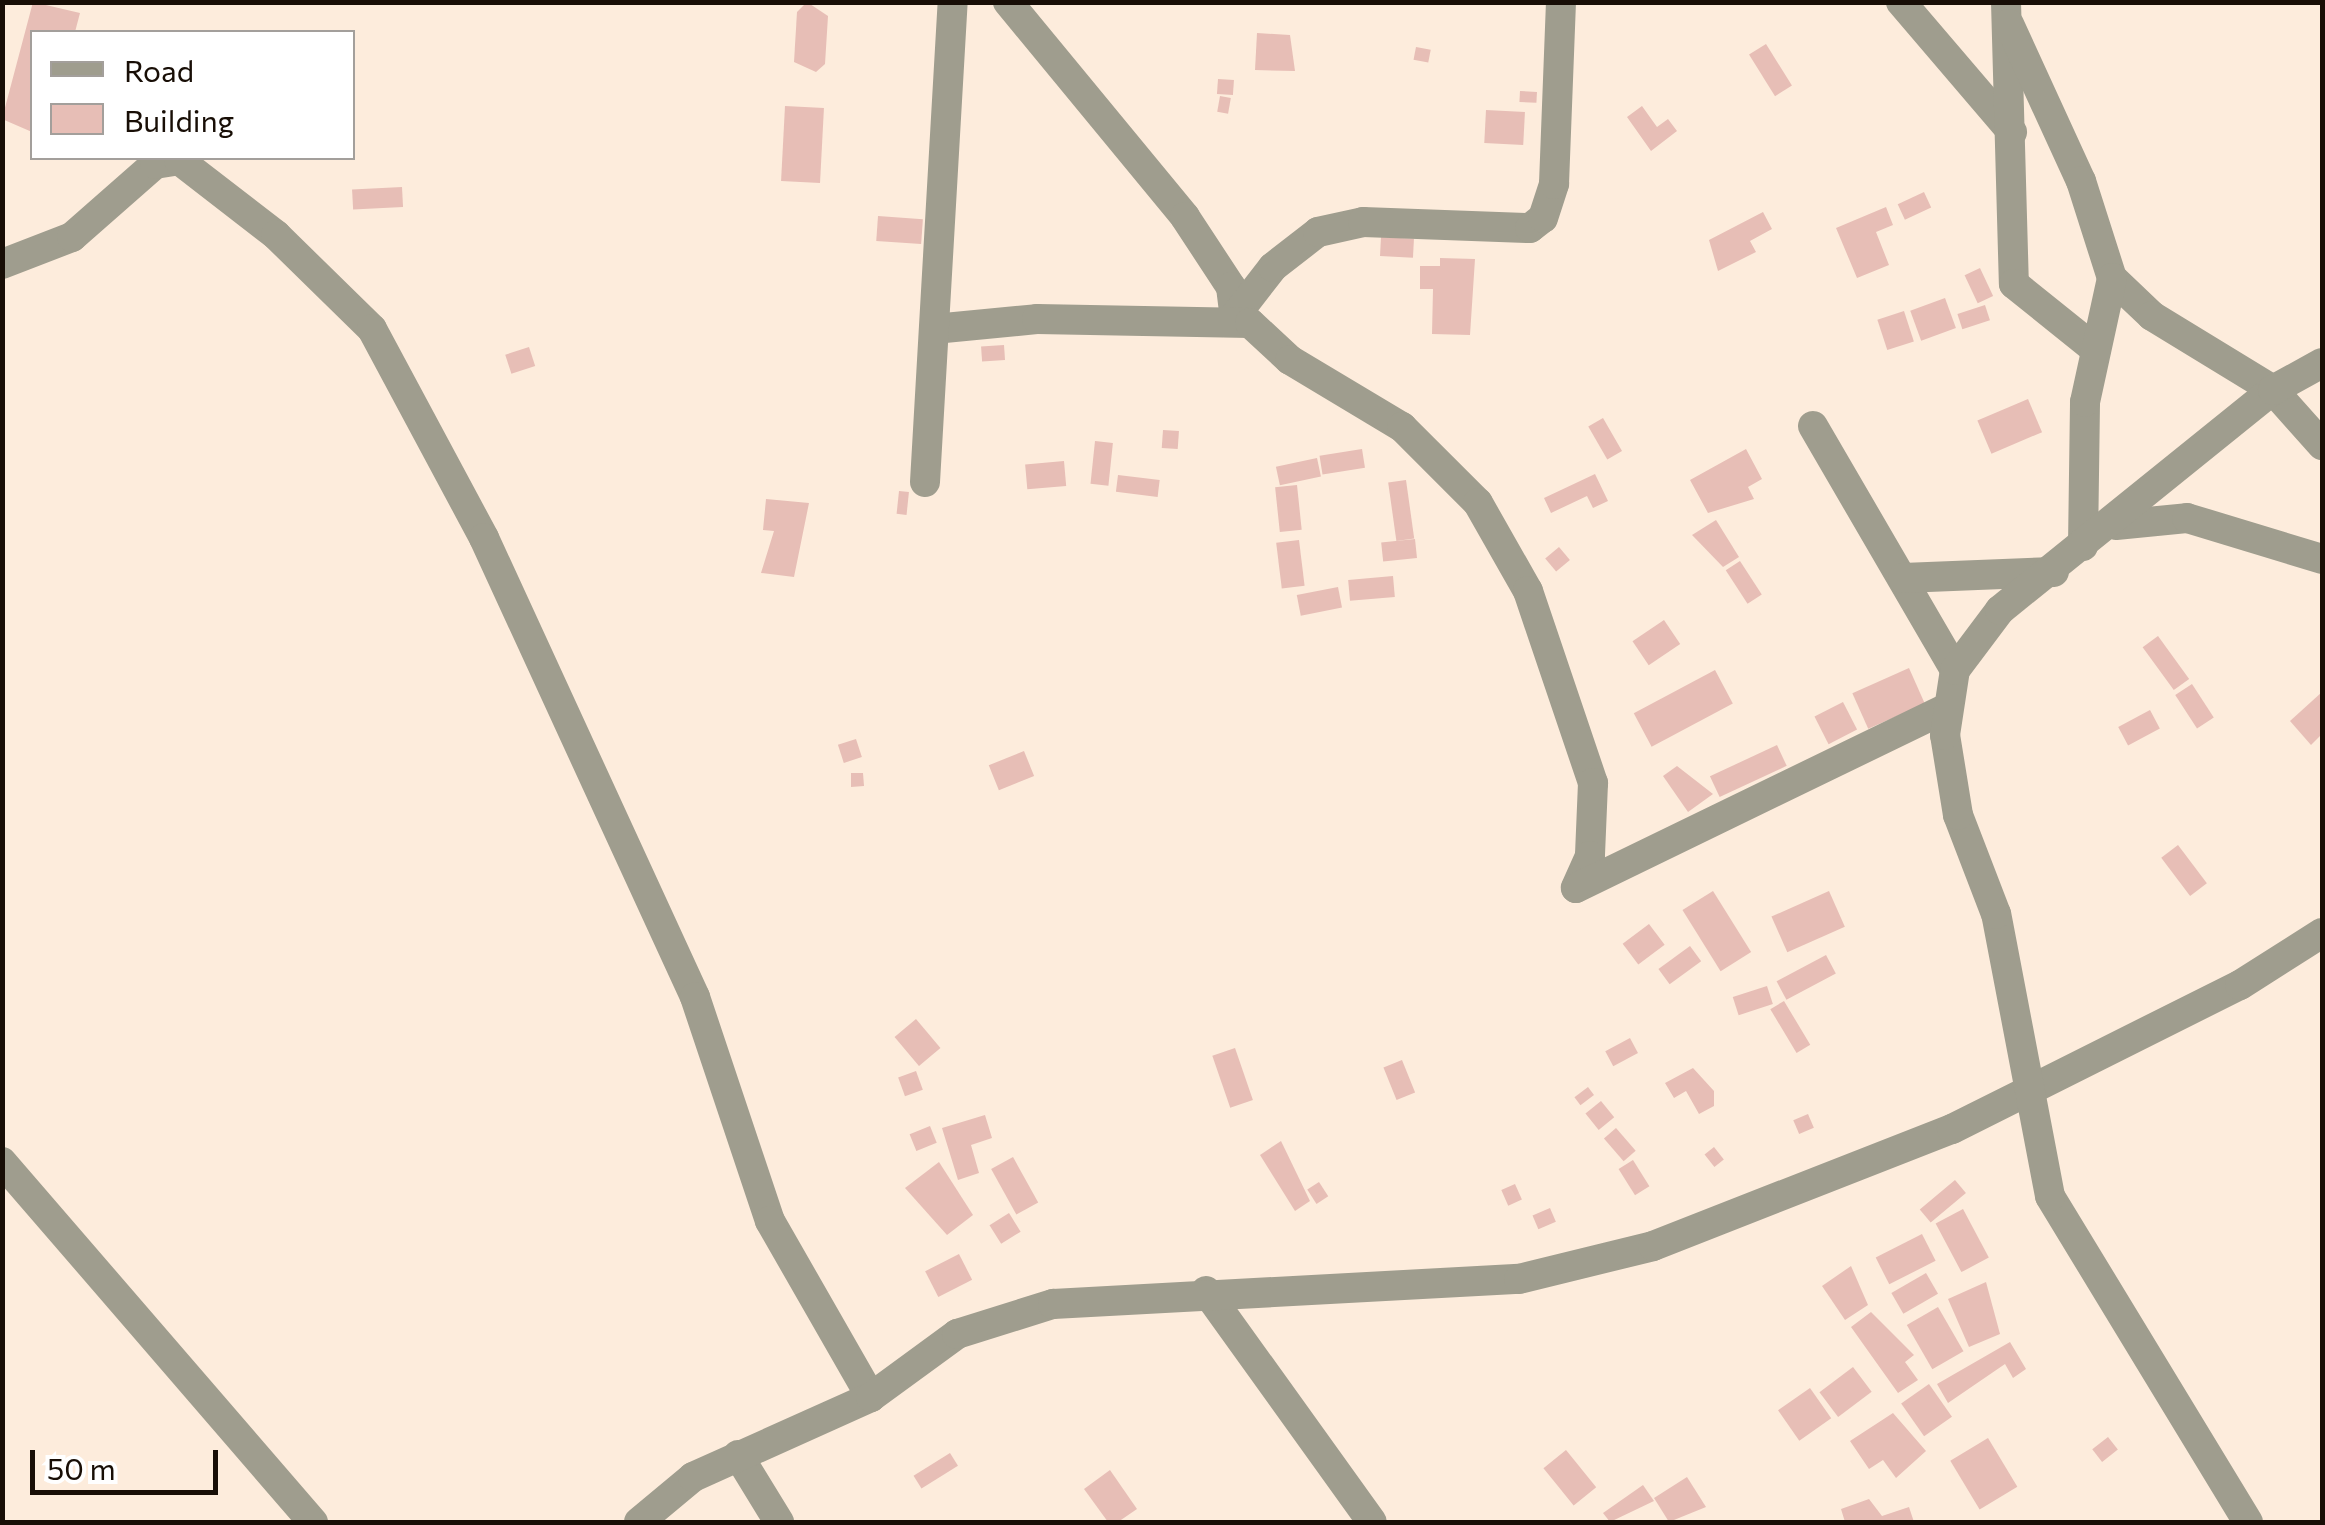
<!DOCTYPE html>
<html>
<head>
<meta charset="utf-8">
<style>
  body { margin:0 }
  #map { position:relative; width:2325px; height:1525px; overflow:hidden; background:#fdecdc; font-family:Commissioner,sans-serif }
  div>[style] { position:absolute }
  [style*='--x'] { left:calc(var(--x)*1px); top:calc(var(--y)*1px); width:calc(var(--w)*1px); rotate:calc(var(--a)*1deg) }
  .building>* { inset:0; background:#e7beb6; transform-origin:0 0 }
  .minor>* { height:30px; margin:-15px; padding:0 15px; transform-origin:15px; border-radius:15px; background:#9f9d8e }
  span { translate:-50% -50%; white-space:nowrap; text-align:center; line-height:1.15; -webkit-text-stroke:9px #fff; paint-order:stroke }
  .frame { position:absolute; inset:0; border:5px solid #180e06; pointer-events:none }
  .legend { position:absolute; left:30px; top:30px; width:325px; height:130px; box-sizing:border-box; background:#fff; border:2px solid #a39f9b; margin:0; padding:12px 18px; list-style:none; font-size:30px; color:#180e06 }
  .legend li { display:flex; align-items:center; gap:20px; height:50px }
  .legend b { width:50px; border:2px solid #a39f9b }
  .scale { position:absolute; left:30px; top:1450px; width:188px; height:45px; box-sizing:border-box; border:5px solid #180e06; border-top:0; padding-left:12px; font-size:30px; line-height:35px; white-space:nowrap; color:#180e06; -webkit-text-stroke:8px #fff; paint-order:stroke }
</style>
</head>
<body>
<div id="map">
  <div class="building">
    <i style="clip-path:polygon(33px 2px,80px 13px,75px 32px,32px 32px,32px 132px,2px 119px)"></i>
    <i style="clip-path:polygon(807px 2px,828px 16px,825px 64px,816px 72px,794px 62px,797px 12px)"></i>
    <i style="clip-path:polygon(1257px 33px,1290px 35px,1295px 71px,1255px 70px)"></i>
    <i style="left:1766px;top:44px;width:49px;height:20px;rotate:58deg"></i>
    <i style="left:1416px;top:47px;width:15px;height:13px;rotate:11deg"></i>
    <i style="left:1218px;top:79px;width:16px;height:15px;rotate:4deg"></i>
    <i style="left:1520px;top:91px;width:17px;height:11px;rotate:3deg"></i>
    <i style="left:1220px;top:96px;width:11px;height:16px;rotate:10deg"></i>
    <i style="left:785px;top:106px;width:39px;height:75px;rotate:3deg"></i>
    <i style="clip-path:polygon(1642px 106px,1657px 127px,1668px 119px,1677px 131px,1651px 151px,1627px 117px)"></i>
    <i style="left:1486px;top:110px;width:39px;height:33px;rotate:3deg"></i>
    <i style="left:402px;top:187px;width:20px;height:50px;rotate:87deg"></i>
    <i style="left:1924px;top:192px;width:17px;height:29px;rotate:65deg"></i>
    <i style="clip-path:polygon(1886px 207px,1893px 225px,1876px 232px,1889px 265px,1857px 278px,1836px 228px)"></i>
    <i style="clip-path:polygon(1763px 212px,1772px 229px,1750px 241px,1756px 252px,1718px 271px,1709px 240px)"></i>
    <i style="left:878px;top:216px;width:45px;height:25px;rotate:4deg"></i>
    <i style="left:1381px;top:237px;width:33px;height:19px;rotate:3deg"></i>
    <i style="clip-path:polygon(1440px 258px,1475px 259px,1470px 335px,1432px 334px,1433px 289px,1420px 289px,1420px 266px,1440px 266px)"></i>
    <i style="left:1980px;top:268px;width:31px;height:17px;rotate:65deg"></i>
    <i style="left:1945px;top:298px;width:32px;height:37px;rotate:70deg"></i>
    <i style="left:1985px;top:305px;width:16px;height:29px;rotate:72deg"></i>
    <i style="left:1904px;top:311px;width:32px;height:28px;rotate:72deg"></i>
    <i style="left:1004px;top:345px;width:15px;height:23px;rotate:86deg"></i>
    <i style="left:529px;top:347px;width:20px;height:25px;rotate:72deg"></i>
    <i style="left:2028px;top:399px;width:36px;height:55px;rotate:67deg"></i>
    <i style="left:1603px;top:418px;width:38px;height:17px;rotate:60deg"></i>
    <i style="left:1163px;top:430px;width:16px;height:18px;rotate:4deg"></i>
    <i style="left:1095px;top:441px;width:18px;height:43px;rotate:6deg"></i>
    <i style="left:1362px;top:449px;width:19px;height:43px;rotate:81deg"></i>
    <i style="clip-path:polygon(1746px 449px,1762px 479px,1748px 487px,1754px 499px,1708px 513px,1690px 480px)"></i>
    <i style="left:1317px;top:458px;width:19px;height:42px;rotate:78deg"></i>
    <i style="left:1064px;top:461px;width:25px;height:39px;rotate:85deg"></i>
    <i style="clip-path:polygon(1595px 474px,1608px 501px,1593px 508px,1587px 496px,1551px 513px,1544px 498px)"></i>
    <i style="left:1118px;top:475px;width:42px;height:17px;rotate:7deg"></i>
    <i style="left:1406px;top:480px;width:59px;height:18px;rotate:82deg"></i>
    <i style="left:1297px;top:485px;width:45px;height:22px;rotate:84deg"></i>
    <i style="left:899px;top:491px;width:10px;height:23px;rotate:6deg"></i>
    <i style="clip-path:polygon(766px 499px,809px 503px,794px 577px,761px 573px,774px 531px,763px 530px)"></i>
    <i style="clip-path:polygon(1716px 520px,1739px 557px,1723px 567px,1692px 535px)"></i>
    <i style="left:1415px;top:539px;width:19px;height:34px;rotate:84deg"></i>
    <i style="left:1299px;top:540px;width:46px;height:23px;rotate:83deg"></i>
    <i style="left:1559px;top:547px;width:17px;height:18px;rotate:50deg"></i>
    <i style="left:1740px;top:561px;width:40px;height:17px;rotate:57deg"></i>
    <i style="left:1393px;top:576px;width:21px;height:45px;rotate:85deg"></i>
    <i style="left:1338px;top:587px;width:21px;height:42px;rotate:79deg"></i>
    <i style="left:1664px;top:620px;width:29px;height:38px;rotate:56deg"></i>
    <i style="left:2158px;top:636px;width:53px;height:19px;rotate:54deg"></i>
    <i style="left:1909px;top:668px;width:39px;height:62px;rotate:66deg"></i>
    <i style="left:1715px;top:670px;width:38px;height:92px;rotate:62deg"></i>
    <i style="left:2192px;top:684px;width:40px;height:20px;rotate:57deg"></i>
    <i style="clip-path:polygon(2322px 692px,2322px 734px,2311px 745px,2290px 721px)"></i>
    <i style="left:1843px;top:702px;width:31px;height:32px;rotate:63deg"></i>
    <i style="left:2150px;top:710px;width:21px;height:36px;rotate:62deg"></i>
    <i style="left:856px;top:739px;width:19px;height:19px;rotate:72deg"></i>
    <i style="left:1777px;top:745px;width:23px;height:74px;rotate:65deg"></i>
    <i style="left:1024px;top:751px;width:27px;height:38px;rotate:68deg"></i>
    <i style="clip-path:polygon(1677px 766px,1713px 794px,1688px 812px,1663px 776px)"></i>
    <i style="clip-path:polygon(851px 773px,863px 773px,864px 786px,851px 787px)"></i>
    <i style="left:2178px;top:845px;width:48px;height:21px;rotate:53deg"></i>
    <i style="left:1713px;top:891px;width:72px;height:36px;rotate:58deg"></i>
    <i style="left:1829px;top:891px;width:39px;height:63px;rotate:66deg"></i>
    <i style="left:1649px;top:924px;width:26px;height:33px;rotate:53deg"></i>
    <i style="left:1690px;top:946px;width:19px;height:39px;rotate:54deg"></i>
    <i style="left:1826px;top:955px;width:21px;height:56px;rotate:62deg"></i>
    <i style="left:1767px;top:986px;width:19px;height:36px;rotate:72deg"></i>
    <i style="left:1784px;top:1001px;width:51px;height:16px;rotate:59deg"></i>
    <i style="left:916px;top:1019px;width:38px;height:28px;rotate:50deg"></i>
    <i style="left:1630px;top:1038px;width:17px;height:28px;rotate:62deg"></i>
    <i style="left:1235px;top:1048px;width:55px;height:24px;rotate:71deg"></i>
    <i style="left:1402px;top:1060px;width:35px;height:20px;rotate:68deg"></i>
    <i style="clip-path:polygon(1693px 1068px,1714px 1091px,1714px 1106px,1699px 1114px,1686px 1091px,1674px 1098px,1665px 1083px)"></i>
    <i style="left:916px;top:1071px;width:20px;height:19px;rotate:70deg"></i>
    <i style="left:1588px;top:1087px;width:10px;height:17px;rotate:53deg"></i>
    <i style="left:1601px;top:1101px;width:21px;height:20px;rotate:51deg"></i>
    <i style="left:1808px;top:1114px;width:15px;height:16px;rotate:67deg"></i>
    <i style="clip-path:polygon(985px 1115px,992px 1138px,971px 1145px,979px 1173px,958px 1180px,942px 1128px)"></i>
    <i style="left:930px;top:1126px;width:18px;height:22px;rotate:68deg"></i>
    <i style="left:1616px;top:1128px;width:30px;height:16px;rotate:49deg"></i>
    <i style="clip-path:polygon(1281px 1141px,1310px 1201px,1295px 1211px,1260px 1155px)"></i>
    <i style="left:1714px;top:1147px;width:16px;height:12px;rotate:52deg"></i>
    <i style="left:1013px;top:1157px;width:52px;height:25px;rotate:61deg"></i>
    <i style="left:1633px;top:1160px;width:31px;height:17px;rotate:58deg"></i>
    <i style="clip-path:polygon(939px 1162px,973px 1215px,947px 1235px,905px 1188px)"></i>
    <i style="left:1955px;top:1180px;width:17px;height:46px;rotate:50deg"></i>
    <i style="left:1319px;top:1182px;width:17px;height:14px;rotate:57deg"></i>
    <i style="left:1515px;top:1184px;width:17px;height:15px;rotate:66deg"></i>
    <i style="left:1550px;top:1208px;width:15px;height:19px;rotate:67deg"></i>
    <i style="left:1963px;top:1209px;width:55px;height:31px;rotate:62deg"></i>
    <i style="left:1009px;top:1213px;width:22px;height:23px;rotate:58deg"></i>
    <i style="left:1922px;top:1234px;width:30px;height:52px;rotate:63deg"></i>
    <i style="left:959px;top:1254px;width:29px;height:38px;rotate:63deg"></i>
    <i style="clip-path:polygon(1851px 1266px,1868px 1305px,1845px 1320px,1822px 1286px)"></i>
    <i style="left:1926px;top:1273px;width:24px;height:40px;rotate:60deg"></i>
    <i style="clip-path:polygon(1986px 1282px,2000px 1334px,1969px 1347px,1948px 1299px)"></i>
    <i style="left:1938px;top:1307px;width:51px;height:36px;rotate:60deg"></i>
    <i style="clip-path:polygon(1871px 1312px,1914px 1355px,1905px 1362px,1918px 1380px,1898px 1393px,1851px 1327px)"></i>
    <i style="clip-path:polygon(2010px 1342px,2026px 1369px,2013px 1378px,2005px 1364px,1948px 1403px,1937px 1384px)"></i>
    <i style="left:1853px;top:1367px;width:31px;height:42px;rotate:53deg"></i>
    <i style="left:1929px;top:1384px;width:40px;height:34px;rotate:55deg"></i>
    <i style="left:1810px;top:1388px;width:37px;height:39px;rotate:55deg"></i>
    <i style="clip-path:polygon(1893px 1413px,1926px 1451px,1896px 1478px,1883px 1460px,1869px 1469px,1850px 1441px)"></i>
    <i style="left:2108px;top:1437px;width:16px;height:20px;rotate:52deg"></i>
    <i style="left:1988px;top:1438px;width:57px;height:44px;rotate:59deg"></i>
    <i style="left:1566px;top:1450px;width:48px;height:29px;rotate:51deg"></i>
    <i style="left:950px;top:1453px;width:15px;height:43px;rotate:58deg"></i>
    <i style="clip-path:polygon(1110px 1470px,1137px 1509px,1118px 1522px,1108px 1522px,1084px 1489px)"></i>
    <i style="clip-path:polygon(1687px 1477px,1706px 1507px,1669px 1522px,1654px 1498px)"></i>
    <i style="clip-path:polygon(1643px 1485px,1654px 1501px,1610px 1522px,1603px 1513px)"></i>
    <i style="clip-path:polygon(1869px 1499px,1882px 1516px,1909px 1507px,1914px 1522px,1845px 1522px,1841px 1509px)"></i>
  </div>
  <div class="minor">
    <i style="--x:1008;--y:2;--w:278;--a:50.5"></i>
    <i style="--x:1185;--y:217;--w:84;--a:56.7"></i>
    <i style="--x:1231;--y:287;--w:34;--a:83"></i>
    <i style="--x:1901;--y:2;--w:171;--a:49.5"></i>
    <i style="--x:2006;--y:2;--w:282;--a:88.4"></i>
    <i style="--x:2014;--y:284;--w:105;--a:38.8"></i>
    <i style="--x:2009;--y:24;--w:173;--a:65.4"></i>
    <i style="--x:2081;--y:181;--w:102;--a:72.3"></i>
    <i style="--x:2112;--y:278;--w:55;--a:43.5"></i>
    <i style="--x:2152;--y:316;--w:142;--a:31.4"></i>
    <i style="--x:2273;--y:390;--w:74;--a:48.3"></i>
    <i style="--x:2;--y:264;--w:75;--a:-21.1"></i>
    <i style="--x:72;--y:237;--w:111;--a:-41.3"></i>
    <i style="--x:155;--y:164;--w:24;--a:-9"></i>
    <i style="--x:179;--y:160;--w:123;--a:37.7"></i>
    <i style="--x:276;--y:235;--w:134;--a:44.4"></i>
    <i style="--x:372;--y:329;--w:237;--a:61.8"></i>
    <i style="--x:484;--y:538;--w:505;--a:65.31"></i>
    <i style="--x:695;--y:997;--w:236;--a:71.5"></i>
    <i style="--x:770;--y:1221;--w:203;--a:60.2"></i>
    <i style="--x:1235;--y:316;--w:62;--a:-52.2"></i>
    <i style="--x:1273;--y:267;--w:57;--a:-37.9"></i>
    <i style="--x:1318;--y:232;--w:46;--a:-12.5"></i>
    <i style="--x:1363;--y:222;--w:167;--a:2.1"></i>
    <i style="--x:1530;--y:228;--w:16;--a:-38"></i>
    <i style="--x:1543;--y:218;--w:36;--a:-72"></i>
    <i style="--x:1554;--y:184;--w:182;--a:-87.8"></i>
    <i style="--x:934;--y:329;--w:103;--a:-5.5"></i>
    <i style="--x:1037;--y:319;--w:213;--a:1.1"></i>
    <i style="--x:1250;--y:323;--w:54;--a:42.8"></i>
    <i style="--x:1290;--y:360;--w:131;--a:30.9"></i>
    <i style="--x:1402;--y:427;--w:107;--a:45"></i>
    <i style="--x:1478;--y:503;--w:101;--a:60.4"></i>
    <i style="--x:1528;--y:591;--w:203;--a:71.3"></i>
    <i style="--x:1593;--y:783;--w:73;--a:92.4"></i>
    <i style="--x:1590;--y:856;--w:35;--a:114"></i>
    <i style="--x:1813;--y:426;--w:282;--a:59.8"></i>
    <i style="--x:925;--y:482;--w:481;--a:-86.7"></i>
    <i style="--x:2116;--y:525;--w:71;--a:-5.6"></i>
    <i style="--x:2187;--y:518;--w:141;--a:16.9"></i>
    <i style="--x:2083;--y:546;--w:144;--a:-89.2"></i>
    <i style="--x:2085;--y:402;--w:127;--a:-77.7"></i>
    <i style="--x:1903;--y:578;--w:151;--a:-2.3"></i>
    <i style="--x:1576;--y:888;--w:414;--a:-25.9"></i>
    <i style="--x:2;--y:1162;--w:476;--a:49.2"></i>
    <i style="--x:1206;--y:1291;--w:284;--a:54.3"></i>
    <i style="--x:738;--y:1455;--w:79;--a:58.5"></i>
    <i style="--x:639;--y:1522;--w:70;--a:-39.8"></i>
    <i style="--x:693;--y:1477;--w:195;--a:-24.2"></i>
    <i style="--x:871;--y:1397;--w:107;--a:-36.2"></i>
    <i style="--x:957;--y:1334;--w:101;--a:-17.4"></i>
    <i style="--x:1053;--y:1304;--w:467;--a:-3.1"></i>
    <i style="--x:1519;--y:1279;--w:138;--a:-13.8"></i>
    <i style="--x:1653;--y:1246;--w:321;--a:-21.4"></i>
    <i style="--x:1952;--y:1129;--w:322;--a:-26.6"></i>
    <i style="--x:2240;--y:985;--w:97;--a:-32.4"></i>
    <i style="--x:2248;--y:1522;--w:381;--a:-121.3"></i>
    <i style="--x:2050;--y:1196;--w:287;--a:-100.8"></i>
    <i style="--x:1996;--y:914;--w:106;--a:-111"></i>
    <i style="--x:1958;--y:815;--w:81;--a:-99.2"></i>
    <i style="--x:1945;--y:735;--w:66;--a:-81.3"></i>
    <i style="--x:1955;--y:670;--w:75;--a:-53.1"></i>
    <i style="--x:2000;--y:610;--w:351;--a:-38.9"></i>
    <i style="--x:2273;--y:390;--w:56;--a:-28.9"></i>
  </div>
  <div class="frame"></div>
  <ul class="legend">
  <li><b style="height:12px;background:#9f9d8e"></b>Road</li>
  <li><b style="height:28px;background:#e7beb6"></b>Building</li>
  </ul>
  <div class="scale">50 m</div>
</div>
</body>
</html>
